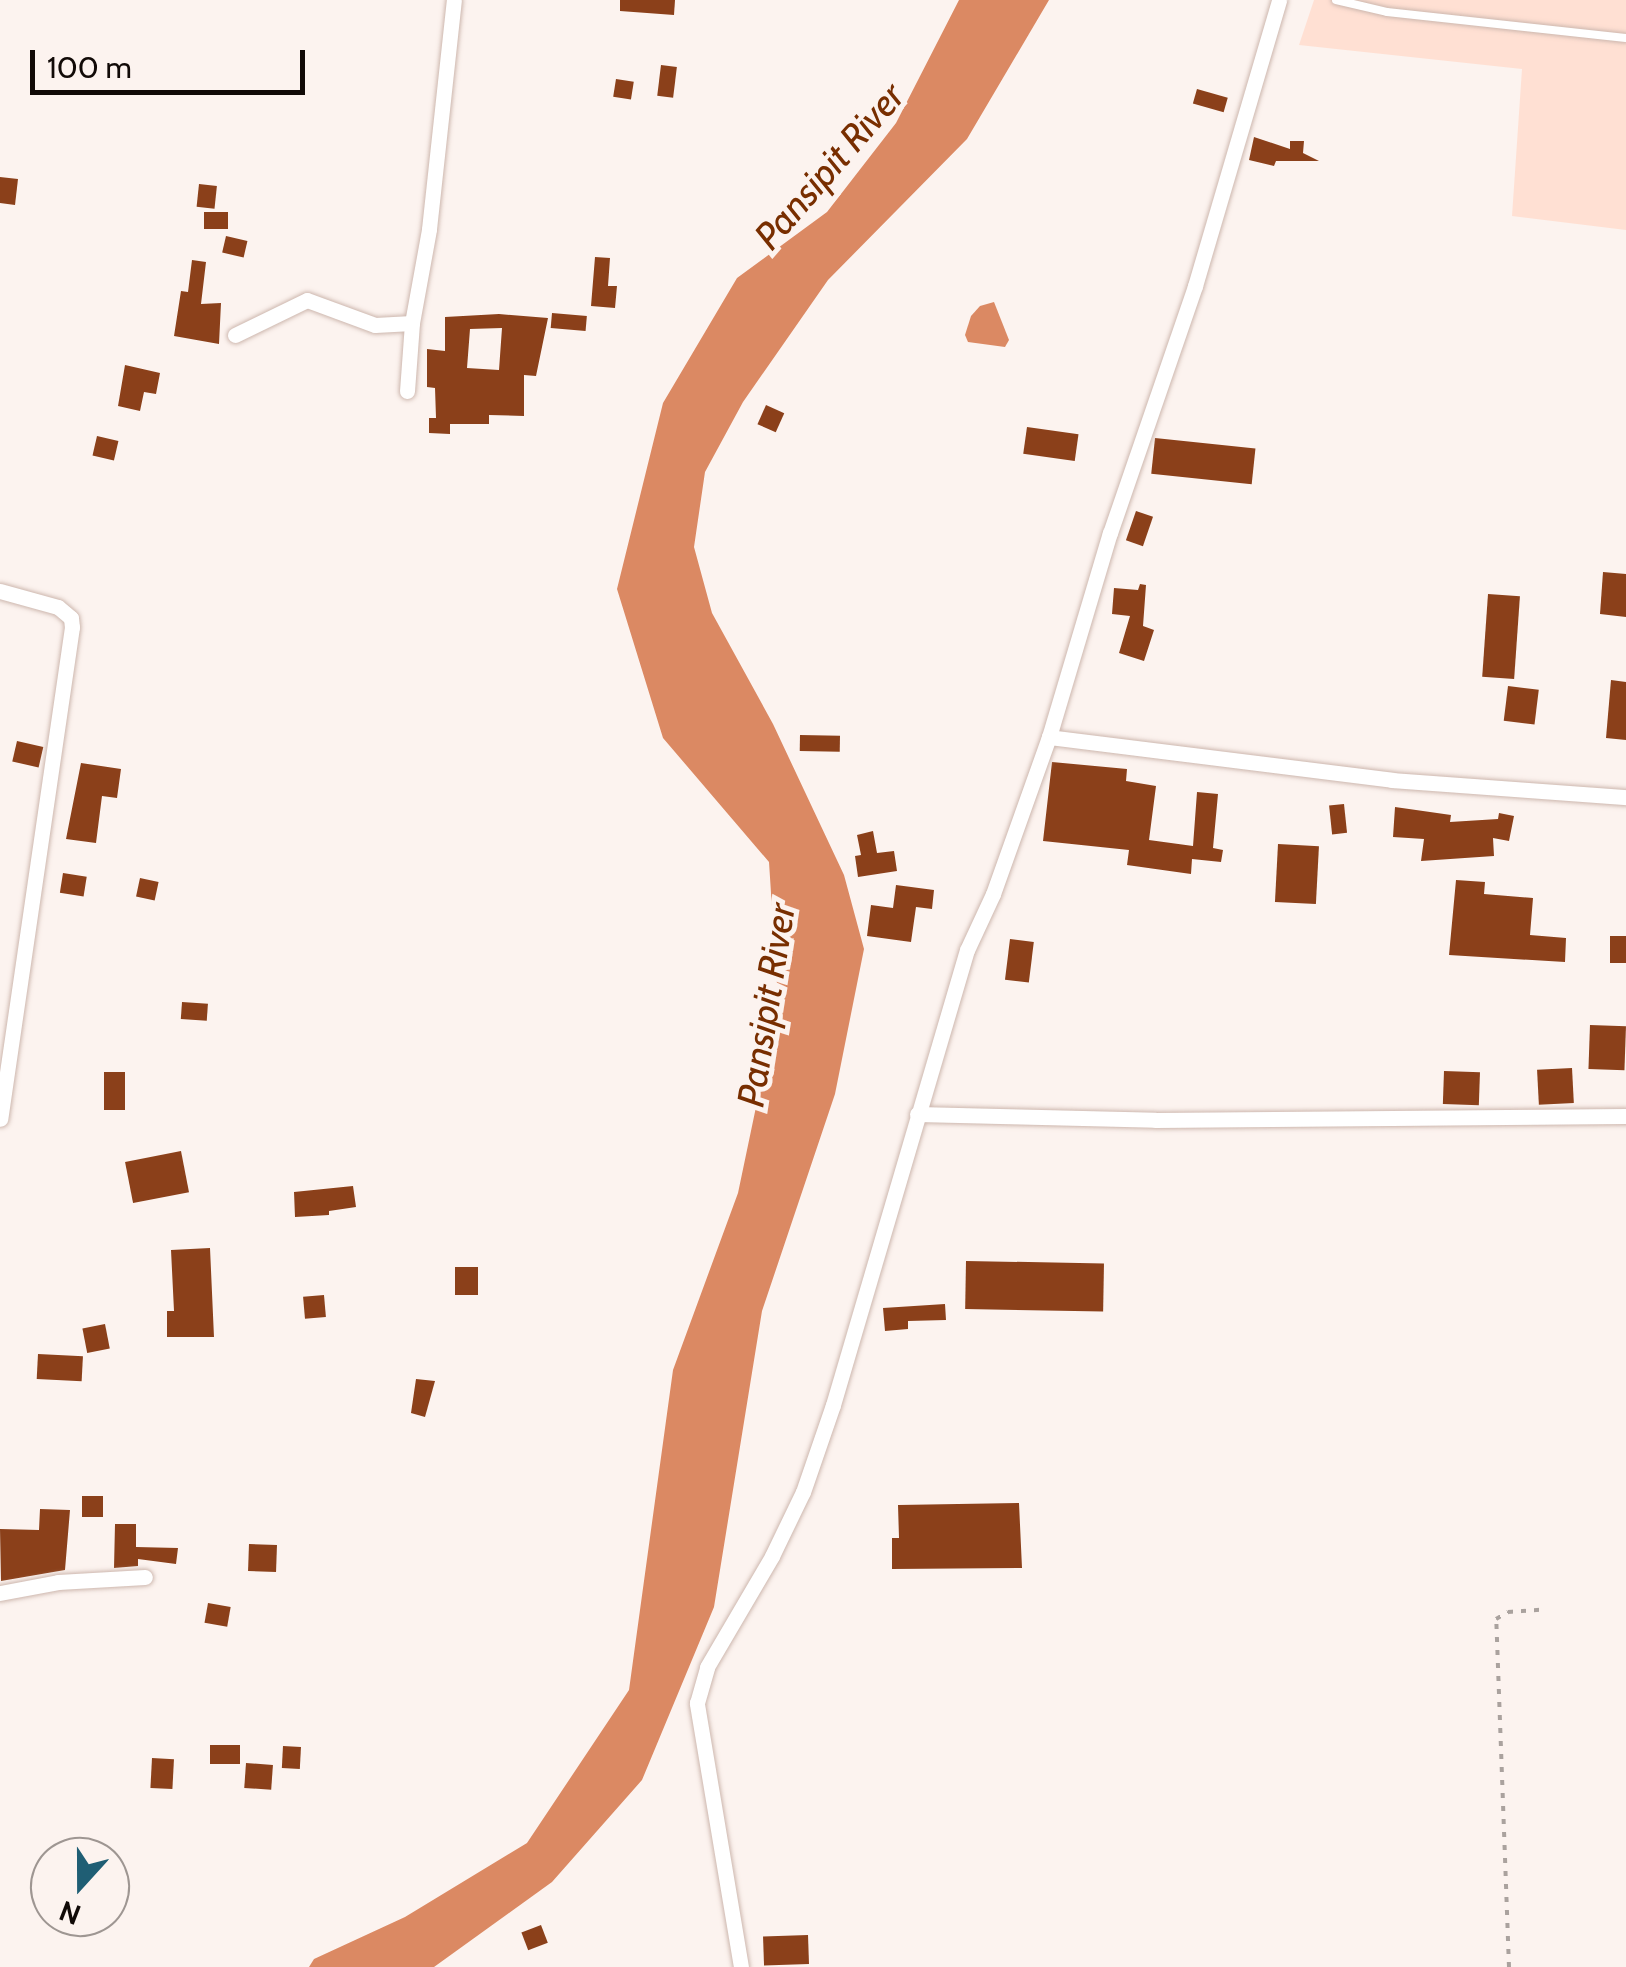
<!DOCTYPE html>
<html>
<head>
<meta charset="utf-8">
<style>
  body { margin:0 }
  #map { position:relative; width:1626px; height:1967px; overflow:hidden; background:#fcf3ef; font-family:Cabin,sans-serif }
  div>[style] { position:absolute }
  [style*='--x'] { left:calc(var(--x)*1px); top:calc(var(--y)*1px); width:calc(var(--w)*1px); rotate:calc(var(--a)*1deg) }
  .built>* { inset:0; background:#ffe0d3 }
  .water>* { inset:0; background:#db8963 }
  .building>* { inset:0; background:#8b401a; transform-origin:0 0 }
  .path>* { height:4px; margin-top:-2px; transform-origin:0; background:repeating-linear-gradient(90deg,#aaa29e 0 5px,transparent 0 13px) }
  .roads { filter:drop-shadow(0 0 2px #cdb7ae) drop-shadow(0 0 2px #cdb7ae) }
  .service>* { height:8px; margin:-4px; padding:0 4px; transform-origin:4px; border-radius:4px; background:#fff }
  .minor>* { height:15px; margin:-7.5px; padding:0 7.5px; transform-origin:7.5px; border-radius:7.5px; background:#fff }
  span { translate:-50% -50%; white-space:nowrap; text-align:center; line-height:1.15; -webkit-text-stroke:10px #fcf3ef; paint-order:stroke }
  .water-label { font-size:38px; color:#782e00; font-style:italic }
  .north { position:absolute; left:30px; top:1837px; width:100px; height:100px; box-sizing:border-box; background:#fcf3ef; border:2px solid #9e9692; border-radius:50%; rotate:201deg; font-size:28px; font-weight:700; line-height:40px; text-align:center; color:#110a07 }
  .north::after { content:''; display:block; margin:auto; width:35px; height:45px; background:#1f5e74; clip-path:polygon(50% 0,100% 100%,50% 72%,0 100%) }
  .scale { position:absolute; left:30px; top:50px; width:275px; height:45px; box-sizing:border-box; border:5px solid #110a07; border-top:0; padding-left:12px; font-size:30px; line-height:35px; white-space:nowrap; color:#110a07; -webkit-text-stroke:8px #fcf3ef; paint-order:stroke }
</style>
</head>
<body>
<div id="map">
  <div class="built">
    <i style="clip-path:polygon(1314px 0,1626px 0,1626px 230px,1512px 216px,1522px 69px,1299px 45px)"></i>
  </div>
  <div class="water">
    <i style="clip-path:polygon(959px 0,1049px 0,967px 139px,828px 280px,743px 402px,705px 472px,694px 547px,712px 613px,773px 724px,844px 875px,864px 949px,835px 1094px,762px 1311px,714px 1607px,642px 1780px,552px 1882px,434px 1967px,309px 1967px,314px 1959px,405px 1917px,527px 1843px,629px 1690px,673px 1370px,738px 1193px,778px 1002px,769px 862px,663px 738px,617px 589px,663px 403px,737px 278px,827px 212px,896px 123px)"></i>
    <i style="clip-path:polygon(994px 302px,1009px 340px,1005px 347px,968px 342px,965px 335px,971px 316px,980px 306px)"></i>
  </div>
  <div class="building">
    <i style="clip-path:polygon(620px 0,675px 0,674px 15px,620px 11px)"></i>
    <i style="left:661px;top:65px;width:16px;height:31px;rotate:7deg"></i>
    <i style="left:616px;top:79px;width:18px;height:18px;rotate:9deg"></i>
    <i style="left:1197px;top:89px;width:32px;height:15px;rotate:16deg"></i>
    <i style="clip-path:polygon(1254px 137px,1290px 149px,1290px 141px,1304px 141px,1303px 153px,1319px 161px,1276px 161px,1274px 166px,1249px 160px)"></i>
    <i style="clip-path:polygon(0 177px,18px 179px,15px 205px,0 203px)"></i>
    <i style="left:199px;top:184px;width:18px;height:23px;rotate:6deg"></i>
    <i style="left:204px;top:212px;width:24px;height:17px"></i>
    <i style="left:226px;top:236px;width:22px;height:17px;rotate:13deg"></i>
    <i style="clip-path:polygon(595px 257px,610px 258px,608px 286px,617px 286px,615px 308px,591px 306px)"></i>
    <i style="clip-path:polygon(192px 260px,206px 262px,201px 304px,221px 303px,219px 344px,174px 336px,181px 291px,188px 292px)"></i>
    <i style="left:552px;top:313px;width:35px;height:15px;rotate:5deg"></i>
    <i style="clip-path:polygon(evenodd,499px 314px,548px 318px,536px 376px,524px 375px,524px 416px,489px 415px,489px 424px,450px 424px,450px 434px,429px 433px,429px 418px,436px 418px,435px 388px,427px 387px,427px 349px,445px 351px,445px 317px,499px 314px,502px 328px,499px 370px,467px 368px,470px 329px,502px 328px)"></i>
    <i style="clip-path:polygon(125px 365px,160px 373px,156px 394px,144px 392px,140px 411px,118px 406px)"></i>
    <i style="left:766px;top:405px;width:20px;height:21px;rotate:24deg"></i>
    <i style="left:1027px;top:427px;width:52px;height:27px;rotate:8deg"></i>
    <i style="left:97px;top:436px;width:22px;height:20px;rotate:13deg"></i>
    <i style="left:1155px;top:438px;width:101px;height:36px;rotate:6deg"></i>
    <i style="left:1136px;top:511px;width:18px;height:31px;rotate:19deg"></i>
    <i style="clip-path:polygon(1603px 572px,1626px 574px,1626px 617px,1600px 614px)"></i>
    <i style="clip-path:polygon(1140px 584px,1146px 585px,1143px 626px,1154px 630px,1144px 661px,1119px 653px,1130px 616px,1112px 614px,1114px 588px,1138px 590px)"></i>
    <i style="left:1488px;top:594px;width:32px;height:83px;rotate:4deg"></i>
    <i style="clip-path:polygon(1611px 680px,1626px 682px,1626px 740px,1606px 738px)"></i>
    <i style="left:1508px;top:686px;width:31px;height:35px;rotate:7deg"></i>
    <i style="left:800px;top:735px;width:40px;height:16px;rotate:1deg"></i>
    <i style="left:17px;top:741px;width:27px;height:21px;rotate:13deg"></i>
    <i style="clip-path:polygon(1052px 762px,1127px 769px,1126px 781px,1156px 786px,1149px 840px,1193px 846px,1197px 792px,1218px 794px,1213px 848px,1223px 850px,1221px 862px,1192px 859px,1191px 874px,1127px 865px,1129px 850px,1043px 841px)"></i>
    <i style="clip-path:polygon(81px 763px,121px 769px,117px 798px,102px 796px,96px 843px,66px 839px)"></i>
    <i style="left:1344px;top:804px;width:29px;height:15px;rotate:84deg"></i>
    <i style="clip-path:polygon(1395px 807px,1451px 815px,1450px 822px,1498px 819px,1499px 813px,1514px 816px,1509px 841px,1493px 838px,1494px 856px,1421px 861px,1424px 839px,1393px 837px)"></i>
    <i style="clip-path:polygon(873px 831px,877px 853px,894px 851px,897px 871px,858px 877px,855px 856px,861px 855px,857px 835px)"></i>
    <i style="left:1278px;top:844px;width:41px;height:58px;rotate:3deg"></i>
    <i style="left:63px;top:873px;width:24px;height:20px;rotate:9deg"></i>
    <i style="left:140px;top:878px;width:19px;height:19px;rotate:12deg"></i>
    <i style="clip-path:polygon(1456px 880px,1485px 882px,1484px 894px,1533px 898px,1530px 935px,1566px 938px,1565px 962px,1449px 955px)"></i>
    <i style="clip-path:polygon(896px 885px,934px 890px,932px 909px,916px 907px,911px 942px,867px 936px,871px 905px,893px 908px)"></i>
    <i style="left:1610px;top:936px;width:16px;height:27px"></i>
    <i style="left:1010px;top:939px;width:24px;height:41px;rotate:7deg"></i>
    <i style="left:182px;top:1002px;width:26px;height:17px;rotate:4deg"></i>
    <i style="left:1590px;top:1025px;width:36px;height:44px;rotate:2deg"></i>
    <i style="left:1572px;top:1068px;width:35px;height:35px;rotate:87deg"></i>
    <i style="left:1444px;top:1071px;width:36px;height:33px;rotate:2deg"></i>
    <i style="left:104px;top:1072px;width:21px;height:38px"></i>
    <i style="left:181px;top:1151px;width:42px;height:57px;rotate:79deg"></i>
    <i style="clip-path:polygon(353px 1186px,356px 1207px,329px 1211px,329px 1215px,295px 1217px,294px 1192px)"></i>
    <i style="clip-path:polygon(210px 1248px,214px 1337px,167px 1337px,167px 1311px,174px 1311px,171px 1250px)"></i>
    <i style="left:966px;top:1261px;width:138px;height:48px;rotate:1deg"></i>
    <i style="left:455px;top:1267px;width:23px;height:28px"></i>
    <i style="left:324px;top:1295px;width:22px;height:21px;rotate:85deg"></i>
    <i style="clip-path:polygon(945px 1304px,946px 1320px,908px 1321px,908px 1329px,885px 1331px,883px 1308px)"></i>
    <i style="left:105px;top:1324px;width:25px;height:23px;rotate:79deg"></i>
    <i style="left:38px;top:1354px;width:45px;height:25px;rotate:3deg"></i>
    <i style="clip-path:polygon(416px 1379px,435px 1381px,425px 1417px,411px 1413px)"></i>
    <i style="left:82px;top:1496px;width:21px;height:21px"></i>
    <i style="clip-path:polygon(1019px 1503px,1022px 1568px,892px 1569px,892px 1538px,899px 1538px,898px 1505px)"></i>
    <i style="clip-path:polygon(40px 1509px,70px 1510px,65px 1570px,1px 1581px,0 1529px,39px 1530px)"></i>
    <i style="clip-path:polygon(115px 1524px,136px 1524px,136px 1547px,178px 1548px,176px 1564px,138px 1559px,138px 1566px,114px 1568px)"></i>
    <i style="left:249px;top:1544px;width:28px;height:27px;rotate:2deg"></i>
    <i style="left:208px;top:1603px;width:23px;height:20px;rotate:10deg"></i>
    <i style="left:240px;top:1745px;width:19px;height:30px;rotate:90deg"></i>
    <i style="left:283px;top:1746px;width:18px;height:22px;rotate:3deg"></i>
    <i style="left:152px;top:1758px;width:22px;height:30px;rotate:3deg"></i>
    <i style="left:246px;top:1763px;width:27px;height:25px;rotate:4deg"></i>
    <i style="left:541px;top:1925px;width:19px;height:21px;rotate:69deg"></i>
    <i style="left:808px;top:1935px;width:29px;height:45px;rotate:88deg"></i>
  </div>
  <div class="path">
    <i style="--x:1509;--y:1967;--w:348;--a:-92.1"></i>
    <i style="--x:1496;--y:1619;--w:14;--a:-30"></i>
    <i style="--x:1508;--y:1612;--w:32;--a:-4"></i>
  </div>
  <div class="roads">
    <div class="service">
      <i style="--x:1336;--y:0;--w:52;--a:13.2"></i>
      <i style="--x:1387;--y:12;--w:240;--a:6.2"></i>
    </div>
    <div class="minor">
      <i style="--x:235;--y:335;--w:80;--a:-25.9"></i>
      <i style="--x:307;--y:300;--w:72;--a:20.2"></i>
      <i style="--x:375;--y:325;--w:37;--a:-3"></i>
      <i style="--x:412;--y:323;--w:96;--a:-79.7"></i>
      <i style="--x:429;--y:229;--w:230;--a:-83.8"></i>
      <i style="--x:407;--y:391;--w:68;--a:-85.8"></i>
      <i style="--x:0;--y:591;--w:60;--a:15.4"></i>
      <i style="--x:58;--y:607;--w:17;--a:40"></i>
      <i style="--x:71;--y:618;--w:9;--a:84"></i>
      <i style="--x:72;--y:627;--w:497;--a:98.3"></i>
      <i style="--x:1049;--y:737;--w:346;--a:7.1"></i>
      <i style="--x:1392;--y:780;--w:235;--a:4.2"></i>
      <i style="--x:917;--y:1114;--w:238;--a:1.4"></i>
      <i style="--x:1155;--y:1120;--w:471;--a:-0.5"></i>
      <i style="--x:0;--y:1593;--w:59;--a:-10.7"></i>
      <i style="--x:58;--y:1582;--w:87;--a:-3.3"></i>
      <i style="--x:741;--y:1967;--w:268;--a:-99.5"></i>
      <i style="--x:697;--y:1703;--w:37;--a:-74"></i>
      <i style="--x:707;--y:1667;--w:129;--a:-59.6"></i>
      <i style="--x:772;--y:1556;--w:71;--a:-64.2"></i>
      <i style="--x:803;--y:1492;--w:92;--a:-71"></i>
      <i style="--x:833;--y:1405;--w:474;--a:-73.6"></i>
      <i style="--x:967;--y:950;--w:62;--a:-65.1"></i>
      <i style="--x:993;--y:894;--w:167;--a:-70.4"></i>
      <i style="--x:1049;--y:737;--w:213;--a:-73.4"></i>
      <i style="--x:1110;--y:533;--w:261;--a:-71"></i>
      <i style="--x:1195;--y:286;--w:298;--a:-73.6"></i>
    </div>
  </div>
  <div class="water-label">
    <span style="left:829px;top:166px;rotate:-49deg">Pansipit River</span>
    <span style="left:766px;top:1005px;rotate:-81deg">Pansipit River</span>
  </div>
  <div class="north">N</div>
  <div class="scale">100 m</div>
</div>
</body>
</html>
